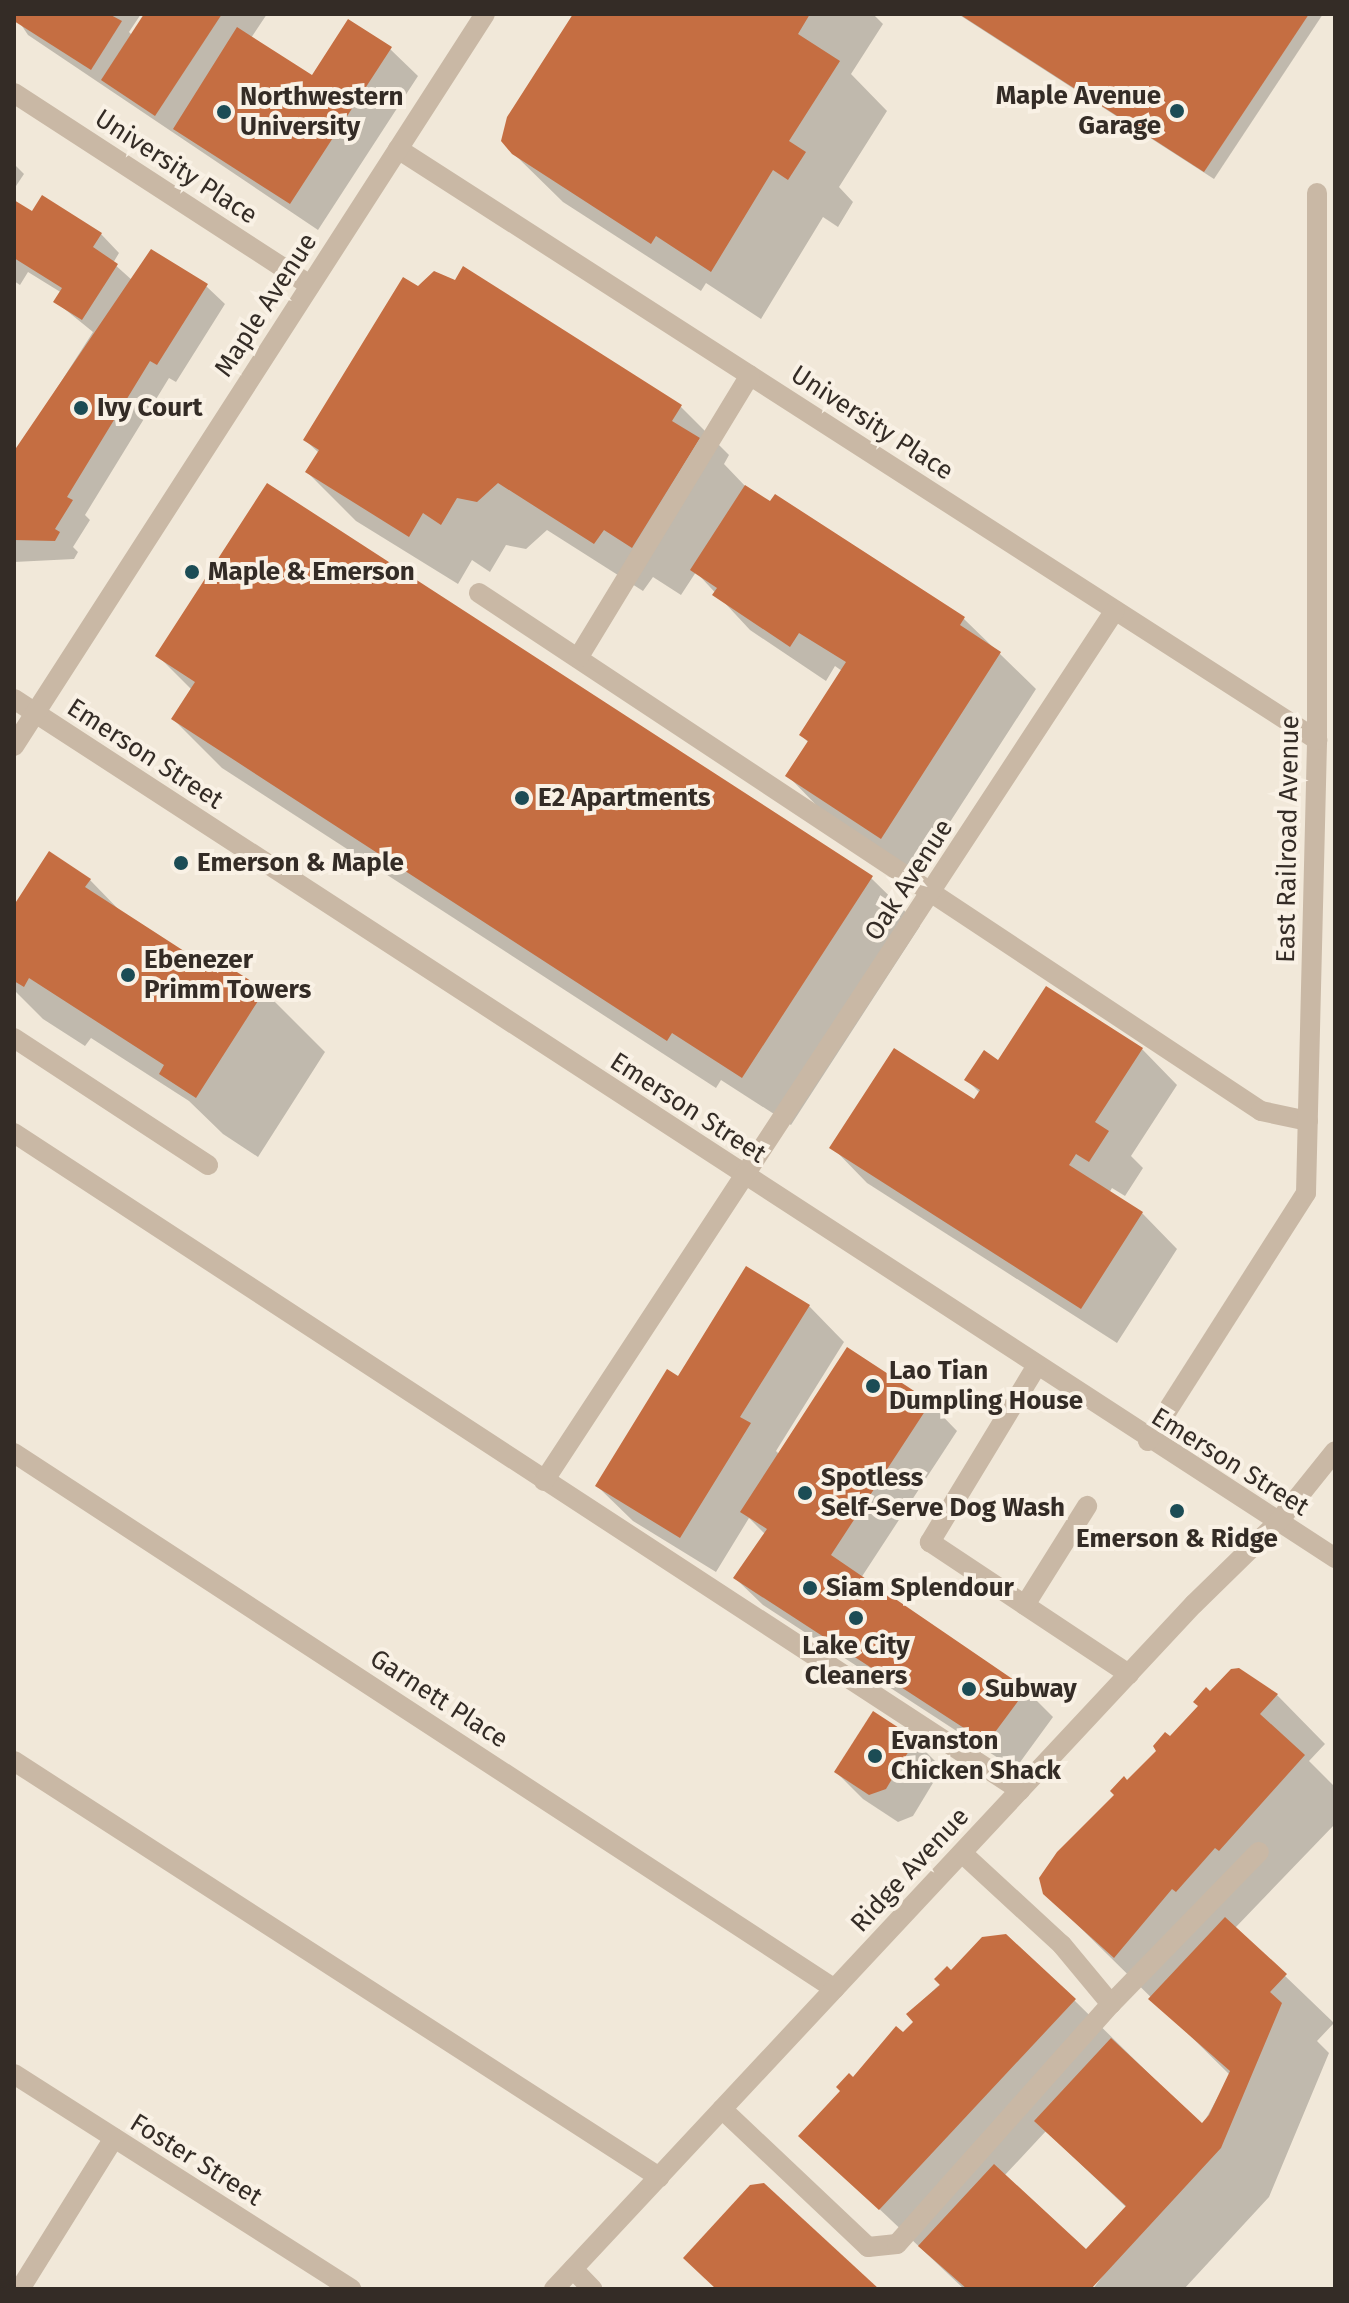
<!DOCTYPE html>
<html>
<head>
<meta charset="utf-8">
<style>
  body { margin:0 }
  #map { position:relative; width:1349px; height:2303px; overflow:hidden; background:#f1e8d9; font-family:"Fira Sans",sans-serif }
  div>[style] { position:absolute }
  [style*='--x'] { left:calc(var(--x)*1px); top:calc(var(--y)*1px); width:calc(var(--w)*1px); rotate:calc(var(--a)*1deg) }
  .shadow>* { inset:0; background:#0003 }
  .building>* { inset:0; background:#c56e42 }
  .minor>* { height:20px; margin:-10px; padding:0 10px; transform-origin:10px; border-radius:10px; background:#c9b8a5 }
  .dots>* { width:22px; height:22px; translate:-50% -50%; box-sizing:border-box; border:4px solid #f9f1e5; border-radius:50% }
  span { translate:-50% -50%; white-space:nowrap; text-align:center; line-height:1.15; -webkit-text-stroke:8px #f9f1e5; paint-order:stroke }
  .poi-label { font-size:26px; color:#342c26; font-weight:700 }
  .right { translate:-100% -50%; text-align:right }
  .left { translate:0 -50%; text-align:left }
  .street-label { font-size:26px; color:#342c26 }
  .frame { position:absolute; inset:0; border:16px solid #342c26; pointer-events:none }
</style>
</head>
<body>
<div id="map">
  <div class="shadow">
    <i style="clip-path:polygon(14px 14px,141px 14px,129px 32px,132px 35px,146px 14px,267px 14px,251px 38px,312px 78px,390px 49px,418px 76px,318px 230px,28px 35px)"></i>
    <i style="clip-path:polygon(576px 14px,873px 14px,883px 24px,851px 74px,887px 111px,839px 187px,853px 202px,838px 227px,823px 217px,761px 319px,706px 283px,701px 291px,563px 202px,513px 153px)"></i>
    <i style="clip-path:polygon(958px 14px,1323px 14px,1214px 179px)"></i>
    <i style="clip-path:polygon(14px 164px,24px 174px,14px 189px)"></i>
    <i style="clip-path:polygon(14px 202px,32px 214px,101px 234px,119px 253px,113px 263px,133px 281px,206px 286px,225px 304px,176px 382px,169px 378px,85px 515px,90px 520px,73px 547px,78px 552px,74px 559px,14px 562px,14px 455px,93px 332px,56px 302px,62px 293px,28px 272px,20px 285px,14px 281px)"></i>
    <i style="clip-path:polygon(418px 288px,681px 407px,729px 455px,724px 464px,747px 488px,964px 619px,1036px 689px,917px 873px,823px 812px,788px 776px,809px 743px,801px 735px,842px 671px,835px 666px,826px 681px,750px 630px,696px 572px,681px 595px,653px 577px,643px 591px,547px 530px,526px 549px,506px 545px,490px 572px,472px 560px,458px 584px,356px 521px,307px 472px,319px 453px,305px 440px)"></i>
    <i style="clip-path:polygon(158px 656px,871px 878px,920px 926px,791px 1125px,721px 1080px,716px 1088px,222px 768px,173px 719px,192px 690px)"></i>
    <i style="clip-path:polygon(90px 880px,124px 915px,218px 975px,224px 966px,264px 991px,325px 1052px,258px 1157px,223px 1134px,189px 1101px,91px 1038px,85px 1046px,43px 1019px,14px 990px,14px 909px)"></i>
    <i style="clip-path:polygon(1142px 1049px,1177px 1085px,1131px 1156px,1143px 1168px,1125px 1196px,1112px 1188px,1109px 1193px,1142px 1213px,1177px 1249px,1117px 1343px,867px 1183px,832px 1147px,974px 1101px,980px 1093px,967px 1080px,999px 1063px)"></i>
    <i style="clip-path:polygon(809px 1306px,844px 1342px,776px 1451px,780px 1455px,930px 1403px,957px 1431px,861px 1578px,1026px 1690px,1053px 1717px,1015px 1769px,763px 1605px,735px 1578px,766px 1535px,749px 1518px,716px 1572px,633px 1521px,597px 1486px,679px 1378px)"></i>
    <i style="clip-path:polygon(evenodd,1210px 1694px,1277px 1695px,1325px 1744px,1309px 1761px,1335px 1787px,1335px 1824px,1235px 1928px,1334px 2023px,1317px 2041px,1329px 2053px,1269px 2197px,1184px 2289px,1093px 2289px,1112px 2263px,1088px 2289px,964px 2289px,801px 2135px,916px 2022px,908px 2014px,952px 1973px,1074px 2000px,1202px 2126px,1230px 2075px,1045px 1893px,1128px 1783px,1210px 1694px,1046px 2131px,1127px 2208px,1086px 2252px,1004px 2176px,1046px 2131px)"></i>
    <i style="clip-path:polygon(915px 1741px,942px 1768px,913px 1816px,898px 1822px,863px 1799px,836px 1772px)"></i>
  </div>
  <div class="building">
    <i style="clip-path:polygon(14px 14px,109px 14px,122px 21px,91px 70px,14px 21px)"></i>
    <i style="clip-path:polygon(144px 14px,222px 14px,155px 116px,101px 80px)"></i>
    <i style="clip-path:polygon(573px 14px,810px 14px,798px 34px,840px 61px,789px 141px,806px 152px,788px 180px,773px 170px,711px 272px,656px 236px,651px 244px,512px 154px,501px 141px,507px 117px)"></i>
    <i style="clip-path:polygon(959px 14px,1309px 14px,1204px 172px)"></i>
    <i style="clip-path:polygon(348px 19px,392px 47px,290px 204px,173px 129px,237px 27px,312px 75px)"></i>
    <i style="clip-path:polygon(42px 195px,102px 233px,93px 247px,118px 264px,82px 320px,53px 302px,62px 288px,14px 258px,14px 200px,32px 211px)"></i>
    <i style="clip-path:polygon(151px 249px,208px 284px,157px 365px,150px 361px,67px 497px,73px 500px,55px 529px,60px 532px,55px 541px,14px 540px,14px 451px)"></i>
    <i style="clip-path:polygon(463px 266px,682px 405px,672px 421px,700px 438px,632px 548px,604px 530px,594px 544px,498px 483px,477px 502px,457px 498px,441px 525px,423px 513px,409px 537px,305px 472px,319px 450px,303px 440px,403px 277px,418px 286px,434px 271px,455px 280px)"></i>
    <i style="clip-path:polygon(267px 483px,873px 876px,742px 1078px,672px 1033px,667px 1041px,171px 719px,195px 682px,155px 656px)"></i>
    <i style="clip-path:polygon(745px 485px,770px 501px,775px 494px,965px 617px,960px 625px,1001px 652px,881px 839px,785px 776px,808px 741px,799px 735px,846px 662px,799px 633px,790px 647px,712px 595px,717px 588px,690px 570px)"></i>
    <i style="clip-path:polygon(49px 851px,91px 879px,85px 887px,218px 973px,223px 963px,265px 990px,196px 1098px,159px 1074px,164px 1065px,29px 978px,24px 987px,14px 981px,14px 905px)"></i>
    <i style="clip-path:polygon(1046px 986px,1143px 1048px,1095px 1122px,1109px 1131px,1089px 1162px,1076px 1154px,1069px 1165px,1143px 1212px,1081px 1309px,829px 1148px,894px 1048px,974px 1099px,980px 1090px,964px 1080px,984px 1050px,998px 1060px)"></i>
    <i style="clip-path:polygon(746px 1266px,810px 1305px,740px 1417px,751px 1423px,680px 1538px,595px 1486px,667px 1369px,678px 1376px)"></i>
    <i style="clip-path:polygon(847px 1347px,931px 1402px,831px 1555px,1027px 1689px,987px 1743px,733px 1578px,767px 1529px,740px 1512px)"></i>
    <i style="clip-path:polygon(1239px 1668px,1278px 1694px,1260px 1714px,1305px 1755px,1219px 1851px,1215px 1848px,1176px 1892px,1172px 1889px,1114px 1958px,1043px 1894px,1039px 1878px,1057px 1852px,1114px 1795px,1110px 1791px,1124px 1776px,1127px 1780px,1156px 1751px,1153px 1746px,1165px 1732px,1170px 1736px,1198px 1706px,1193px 1702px,1206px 1687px,1210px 1691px,1231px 1669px)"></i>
    <i style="clip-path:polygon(873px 1711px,916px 1739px,886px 1789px,869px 1795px,834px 1772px)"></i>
    <i style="clip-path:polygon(1225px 1917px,1287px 1974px,1270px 1992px,1282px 2003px,1221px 2148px,1091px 2289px,967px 2289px,918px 2246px,994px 2164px,1086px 2249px,1126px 2206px,1034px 2121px,1111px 2038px,1202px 2123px,1209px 2115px,1230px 2071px,1148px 1999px)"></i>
    <i style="clip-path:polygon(1006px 1934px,1076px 1999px,879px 2210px,798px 2136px,840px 2091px,836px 2087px,849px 2073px,853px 2077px,896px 2026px,903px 2032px,913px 2022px,906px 2014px,940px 1985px,934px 1979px,947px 1966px,951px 1970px,982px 1937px)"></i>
    <i style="clip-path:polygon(764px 2183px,879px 2289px,716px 2289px,683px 2258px,750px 2185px)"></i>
  </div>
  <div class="minor">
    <i style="--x:14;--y:93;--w:353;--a:33"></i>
    <i style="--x:398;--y:149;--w:1093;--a:32.74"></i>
    <i style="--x:479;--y:593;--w:938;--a:33.52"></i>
    <i style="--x:1261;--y:1111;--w:48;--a:12"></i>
    <i style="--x:578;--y:658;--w:331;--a:-58.7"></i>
    <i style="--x:14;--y:699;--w:1576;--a:33.03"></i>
    <i style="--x:14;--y:746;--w:870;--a:-57.24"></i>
    <i style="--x:14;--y:1038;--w:232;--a:33.2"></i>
    <i style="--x:14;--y:1133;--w:1202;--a:33.15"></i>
    <i style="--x:1036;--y:1367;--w:205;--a:121.2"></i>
    <i style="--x:930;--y:1542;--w:239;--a:33.6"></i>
    <i style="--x:1148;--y:1441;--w:294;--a:-57.5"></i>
    <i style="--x:1306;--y:1193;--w:453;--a:-88.6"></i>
    <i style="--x:1317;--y:740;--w:547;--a:-90"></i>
    <i style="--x:14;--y:1453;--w:980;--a:33.14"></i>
    <i style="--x:544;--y:1481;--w:1041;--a:-56.75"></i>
    <i style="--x:1025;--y:1605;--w:117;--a:-57.9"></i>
    <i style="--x:14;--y:1761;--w:768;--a:32.82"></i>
    <i style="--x:1111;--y:2004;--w:212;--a:-45.8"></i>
    <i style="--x:14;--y:2074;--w:400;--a:32.5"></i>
    <i style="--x:722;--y:2109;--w:201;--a:43.4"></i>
    <i style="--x:868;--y:2247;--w:29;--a:-6"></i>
    <i style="--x:897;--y:2244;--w:322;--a:-48.3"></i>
    <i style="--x:1111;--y:2004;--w:77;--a:-129.7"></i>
    <i style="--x:1062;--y:1945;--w:136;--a:-137.4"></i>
    <i style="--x:573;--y:2269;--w:28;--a:46"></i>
    <i style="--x:20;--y:2289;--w:178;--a:-58.1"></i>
    <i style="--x:554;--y:2289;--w:937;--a:-46.95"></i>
    <i style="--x:1194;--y:1604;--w:117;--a:-44.3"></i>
    <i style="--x:1278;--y:1522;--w:91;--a:-51.2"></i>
  </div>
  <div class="dots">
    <i style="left:1177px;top:111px;background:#1c4c55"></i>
    <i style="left:224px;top:112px;background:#1c4c55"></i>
    <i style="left:81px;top:408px;background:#1c4c55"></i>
    <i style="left:192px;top:572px;background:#1c4c55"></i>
    <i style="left:522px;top:798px;background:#1c4c55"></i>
    <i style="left:181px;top:863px;background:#1c4c55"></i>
    <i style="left:128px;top:975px;background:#1c4c55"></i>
    <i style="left:873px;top:1386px;background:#1c4c55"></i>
    <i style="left:805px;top:1493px;background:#1c4c55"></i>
    <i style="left:1177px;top:1511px;background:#1c4c55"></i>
    <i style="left:810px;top:1588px;background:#1c4c55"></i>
    <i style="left:856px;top:1618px;background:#1c4c55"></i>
    <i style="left:969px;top:1689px;background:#1c4c55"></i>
    <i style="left:875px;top:1756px;background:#1c4c55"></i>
  </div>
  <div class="poi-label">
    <span class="right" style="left:1161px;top:111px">Maple Avenue<br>Garage</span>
    <span class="left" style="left:240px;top:112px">Northwestern<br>University</span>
    <span class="left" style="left:97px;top:408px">Ivy Court</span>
    <span class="left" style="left:208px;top:572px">Maple &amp; Emerson</span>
    <span class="left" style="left:538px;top:798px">E2 Apartments</span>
    <span class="left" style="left:197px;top:863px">Emerson &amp; Maple</span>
    <span class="left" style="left:144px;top:975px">Ebenezer<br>Primm Towers</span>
    <span class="left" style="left:889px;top:1386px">Lao Tian<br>Dumpling House</span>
    <span class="left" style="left:821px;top:1493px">Spotless<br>Self-Serve Dog Wash</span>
    <span style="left:1177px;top:1539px">Emerson &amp; Ridge</span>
    <span class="left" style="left:826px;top:1588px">Siam Splendour</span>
    <span style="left:856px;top:1661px">Lake City<br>Cleaners</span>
    <span class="left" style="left:985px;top:1689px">Subway</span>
    <span class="left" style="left:891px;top:1756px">Evanston<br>Chicken Shack</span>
  </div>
  <div class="street-label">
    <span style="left:176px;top:167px;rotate:33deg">University Place</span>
    <span style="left:266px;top:305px;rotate:-57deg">Maple Avenue</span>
    <span style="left:872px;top:423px;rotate:33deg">University Place</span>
    <span style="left:145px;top:754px;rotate:33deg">Emerson Street</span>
    <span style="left:1288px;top:839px;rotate:-89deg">East Railroad Avenue</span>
    <span style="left:909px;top:880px;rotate:-57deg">Oak Avenue</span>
    <span style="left:688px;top:1108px;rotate:33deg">Emerson Street</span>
    <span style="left:1230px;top:1462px;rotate:32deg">Emerson Street</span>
    <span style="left:439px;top:1699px;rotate:33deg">Garnett Place</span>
    <span style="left:910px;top:1870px;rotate:-47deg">Ridge Avenue</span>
    <span style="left:196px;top:2160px;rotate:32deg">Foster Street</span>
  </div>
  <div class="frame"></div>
</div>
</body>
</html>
